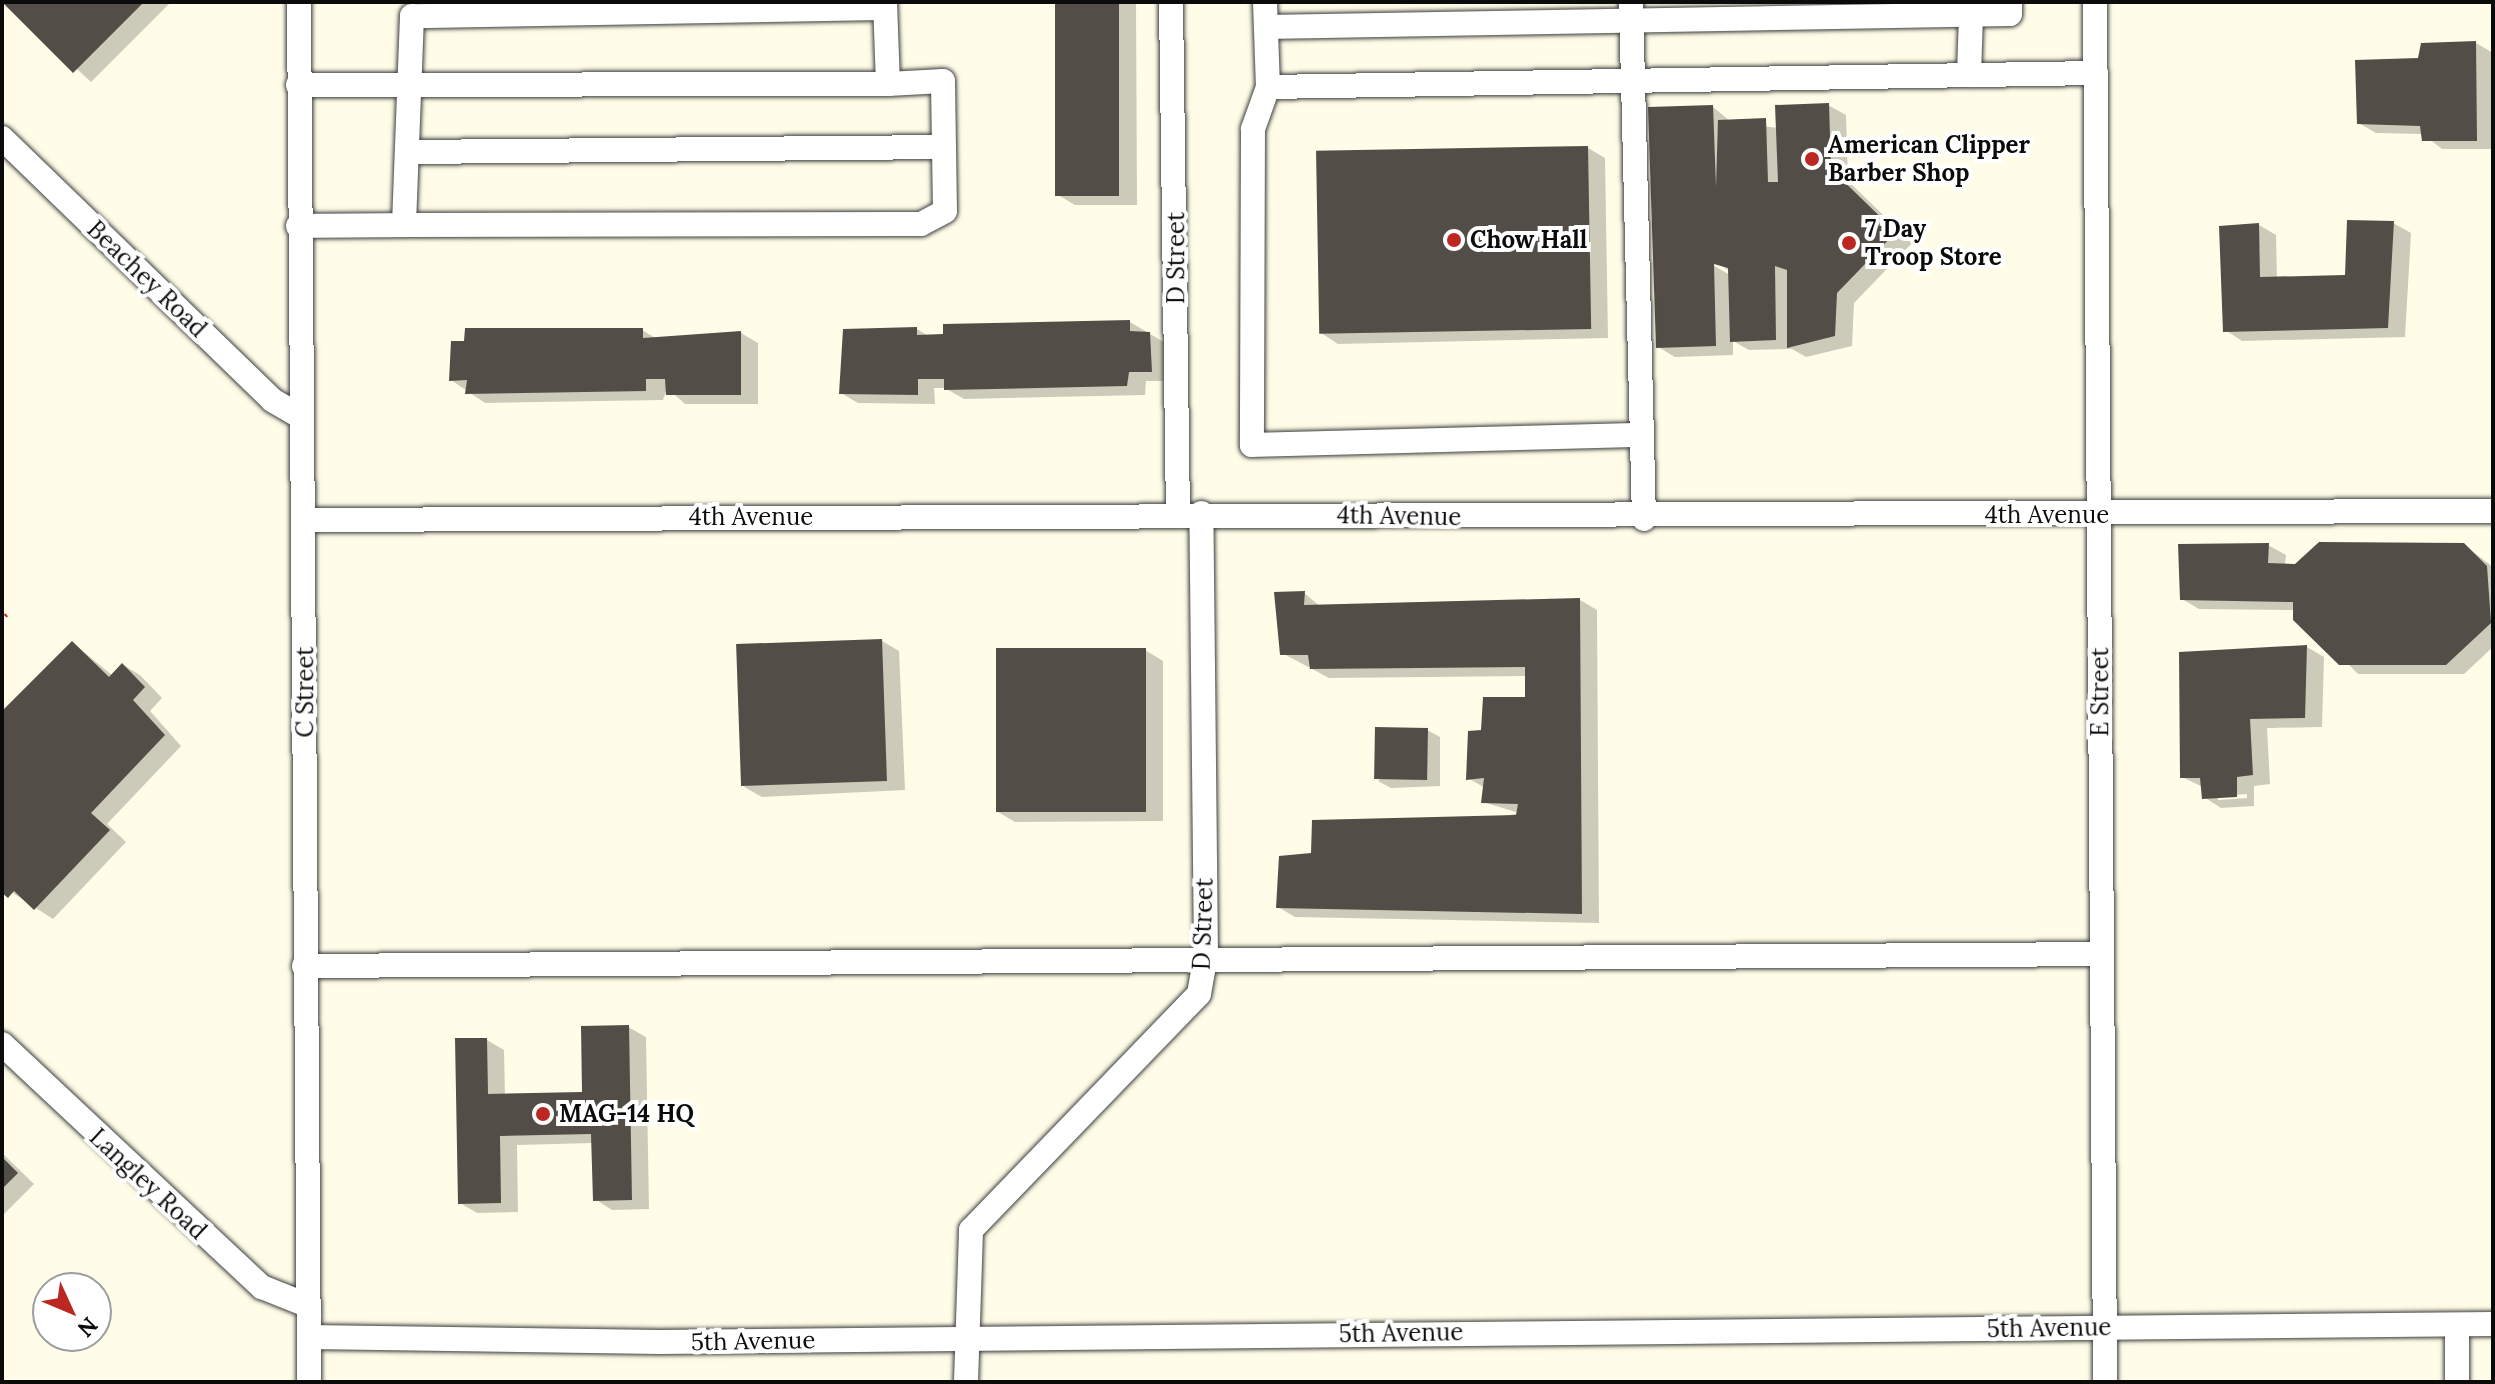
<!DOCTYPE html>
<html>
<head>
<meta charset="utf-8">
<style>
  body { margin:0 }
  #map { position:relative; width:2495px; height:1384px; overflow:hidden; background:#fffde8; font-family:Lora,serif }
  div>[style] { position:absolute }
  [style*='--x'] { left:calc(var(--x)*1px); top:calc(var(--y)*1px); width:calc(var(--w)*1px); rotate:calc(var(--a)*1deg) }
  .shadow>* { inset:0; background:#0003 }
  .building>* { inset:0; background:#534d47; transform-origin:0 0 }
  .roads { filter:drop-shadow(0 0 2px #3e3e3e) drop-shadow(0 0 2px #3e3e3e) }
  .minor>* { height:24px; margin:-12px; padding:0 12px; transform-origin:12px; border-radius:12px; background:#fff }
  .rail>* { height:9px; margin-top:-4.5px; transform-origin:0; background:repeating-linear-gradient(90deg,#fff 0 18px,#bc2821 0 36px); box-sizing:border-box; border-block:2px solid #bc2821 }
  .dots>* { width:22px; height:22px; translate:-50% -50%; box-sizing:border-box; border:4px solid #fff; border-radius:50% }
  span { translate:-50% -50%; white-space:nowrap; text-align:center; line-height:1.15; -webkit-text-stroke:8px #fff; paint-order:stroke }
  .poi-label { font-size:24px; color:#0b0b0b; font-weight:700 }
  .left { translate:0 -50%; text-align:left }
  .street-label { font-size:24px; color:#0b0b0b }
  .frame { position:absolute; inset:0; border:4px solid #0b0b0b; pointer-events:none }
  .north { position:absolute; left:32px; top:1272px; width:80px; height:80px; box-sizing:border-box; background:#fff; border:2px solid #9d9d9d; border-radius:50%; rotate:134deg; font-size:22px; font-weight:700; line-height:32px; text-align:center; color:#0b0b0b }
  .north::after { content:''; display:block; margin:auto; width:28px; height:36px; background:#bc2821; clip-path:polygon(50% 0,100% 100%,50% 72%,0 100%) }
</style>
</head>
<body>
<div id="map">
  <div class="shadow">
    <i style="clip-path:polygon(4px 2px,171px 2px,91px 82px)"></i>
    <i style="clip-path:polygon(1057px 2px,1136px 2px,1137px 205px,1075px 205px,1058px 195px)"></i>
    <i style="clip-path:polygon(2476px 43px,2493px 53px,2493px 149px,2442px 149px,2423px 134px,2376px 133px,2359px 123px)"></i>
    <i style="clip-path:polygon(evenodd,1828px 105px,1846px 115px,1848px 181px,1912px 243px,1854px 303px,1852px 346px,1806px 357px,1792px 349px,1749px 350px,1733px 341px,1733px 355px,1675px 357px,1658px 347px,1713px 107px,1731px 122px,1778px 128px,1828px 105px,1706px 257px,1730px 271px,1730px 275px,1704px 260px,1706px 257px)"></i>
    <i style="clip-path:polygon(1588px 148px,1605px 158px,1608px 338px,1338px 344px,1321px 333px)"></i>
    <i style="clip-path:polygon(2393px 223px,2411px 233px,2405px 337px,2242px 341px,2225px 330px,2259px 225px,2276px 235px,2277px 279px,2347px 277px)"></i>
    <i style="clip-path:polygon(1130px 322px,1167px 344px,1168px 381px,1146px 381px,1145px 395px,964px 399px,945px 388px,934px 388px,935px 404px,858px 403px,841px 393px,917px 329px,930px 337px)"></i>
    <i style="clip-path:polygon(642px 330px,657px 339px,741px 333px,758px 343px,758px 404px,685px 404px,667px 388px,663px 400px,485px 403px,451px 380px)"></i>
    <i style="clip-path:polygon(2268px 545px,2286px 555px,2285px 565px,2464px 545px,2493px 567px,2493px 647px,2464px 674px,2358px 674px,2295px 610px,2199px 609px,2182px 599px)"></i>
    <i style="clip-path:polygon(1304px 593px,1321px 607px,1580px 600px,1597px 610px,1599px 923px,1295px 917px,1278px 907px,1313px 855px,1519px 813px,1483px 802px,1485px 788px,1468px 778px,1483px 732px,1527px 699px,1527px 676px,1329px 678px,1282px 653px)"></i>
    <i style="clip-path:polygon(882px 641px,899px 651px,905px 790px,762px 797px,744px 787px)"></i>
    <i style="clip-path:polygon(73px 643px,113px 676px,123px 665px,140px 675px,162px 698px,150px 711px,181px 746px,107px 824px,126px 842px,53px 919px,2px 886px,2px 714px)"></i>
    <i style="clip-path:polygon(evenodd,2307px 647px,2324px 657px,2322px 727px,2267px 728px,2270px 784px,2254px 786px,2254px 806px,2221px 808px,2204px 797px,2203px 787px,2182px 777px,2307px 647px,2247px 794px,2247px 798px,2218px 800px,2218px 796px,2247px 794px)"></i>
    <i style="clip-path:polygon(1145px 650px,1163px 661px,1163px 821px,1015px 822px,998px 812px)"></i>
    <i style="clip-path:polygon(1427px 730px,1440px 737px,1440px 786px,1391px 788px,1378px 781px)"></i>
    <i style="clip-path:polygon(628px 1027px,646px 1037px,649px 1209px,612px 1210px,595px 1199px,594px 1143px,517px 1145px,518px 1212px,477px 1213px,460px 1203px,487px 1040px,504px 1050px,505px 1096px,584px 1094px)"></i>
    <i style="clip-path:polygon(2px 1153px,34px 1184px,2px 1216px)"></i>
  </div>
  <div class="building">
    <i style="clip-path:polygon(2px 2px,144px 2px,73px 73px)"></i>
    <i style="left:1055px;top:2px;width:64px;height:194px"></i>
    <i style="clip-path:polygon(2476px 41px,2477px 141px,2422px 141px,2420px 126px,2357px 124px,2355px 60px,2418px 58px,2421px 43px)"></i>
    <i style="clip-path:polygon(1829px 103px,1831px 169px,1896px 232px,1837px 293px,1835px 336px,1787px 348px,1787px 270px,1775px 266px,1776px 340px,1730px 342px,1728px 268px,1714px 264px,1716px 346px,1656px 348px,1648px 107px,1713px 105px,1716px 187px,1718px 120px,1766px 118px,1768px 182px,1778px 182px,1775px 105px)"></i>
    <i style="left:1588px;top:146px;width:183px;height:272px;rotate:89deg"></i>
    <i style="clip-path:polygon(2347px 220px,2394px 221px,2388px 328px,2223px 332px,2219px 226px,2259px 223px,2260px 277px,2345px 275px)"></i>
    <i style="clip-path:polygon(1130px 320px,1130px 331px,1150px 332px,1152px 372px,1129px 372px,1127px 386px,944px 390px,944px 379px,918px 379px,918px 395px,839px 394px,843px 329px,917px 327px,917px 335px,943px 334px,943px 324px)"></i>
    <i style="clip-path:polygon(465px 328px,643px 328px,643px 338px,741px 331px,741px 395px,666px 395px,665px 379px,646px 379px,646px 391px,465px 394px,467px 380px,449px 381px,451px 341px,464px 341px)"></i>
    <i style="clip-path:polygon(2319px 542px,2464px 543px,2487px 566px,2491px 623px,2446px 665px,2339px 665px,2293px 620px,2293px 602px,2180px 600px,2178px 544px,2269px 543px,2268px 563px,2295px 564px)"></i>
    <i style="clip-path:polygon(1305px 591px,1304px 605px,1580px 598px,1582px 914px,1276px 908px,1279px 856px,1311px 853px,1312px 820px,1516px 815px,1518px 804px,1481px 803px,1484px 778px,1466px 780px,1468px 731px,1481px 730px,1483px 697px,1525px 697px,1525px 667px,1310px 669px,1308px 655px,1280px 655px,1274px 592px)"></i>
    <i style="left:882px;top:639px;width:142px;height:146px;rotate:88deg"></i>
    <i style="clip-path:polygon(72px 641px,109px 677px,122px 663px,145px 687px,133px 700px,165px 735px,91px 813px,110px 830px,34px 910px,14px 891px,8px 898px,2px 893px,2px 711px)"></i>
    <i style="clip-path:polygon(2307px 645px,2305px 718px,2250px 719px,2253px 775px,2237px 777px,2237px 797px,2202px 799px,2200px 778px,2180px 778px,2179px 652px)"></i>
    <i style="left:1146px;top:648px;width:164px;height:150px;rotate:90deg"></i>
    <i style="left:1428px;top:728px;width:52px;height:53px;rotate:91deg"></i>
    <i style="clip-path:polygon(629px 1025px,632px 1200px,593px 1201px,591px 1134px,500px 1136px,501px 1203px,458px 1204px,455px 1038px,487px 1038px,488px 1094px,582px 1092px,581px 1026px)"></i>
    <i style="clip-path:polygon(2px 1157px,18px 1173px,2px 1189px)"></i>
  </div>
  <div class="roads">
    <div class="minor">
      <i style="--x:299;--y:2;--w:1380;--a:89.58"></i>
      <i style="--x:1171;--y:2;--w:512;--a:89.22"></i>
      <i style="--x:1265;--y:2;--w:85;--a:88"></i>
      <i style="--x:1268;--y:87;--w:828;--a:-0.97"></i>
      <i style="--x:1631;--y:2;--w:517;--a:88.56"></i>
      <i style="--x:2095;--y:2;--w:1380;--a:89.58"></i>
      <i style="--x:884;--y:8;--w:472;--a:179"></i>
      <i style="--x:412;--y:16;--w:209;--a:92.2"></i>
      <i style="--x:404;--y:225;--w:517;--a:-0.11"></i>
      <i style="--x:921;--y:224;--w:27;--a:-28"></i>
      <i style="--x:945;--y:211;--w:130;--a:-90.9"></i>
      <i style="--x:943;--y:81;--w:55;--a:176.9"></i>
      <i style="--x:888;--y:84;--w:82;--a:-92.1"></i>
      <i style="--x:1266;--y:27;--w:744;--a:-1"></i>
      <i style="--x:2010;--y:14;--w:12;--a:-90"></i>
      <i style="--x:1969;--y:75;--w:60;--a:-88.1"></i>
      <i style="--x:298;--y:85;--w:590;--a:-0.1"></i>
      <i style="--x:1268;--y:87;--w:45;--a:109.7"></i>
      <i style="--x:1253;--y:129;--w:316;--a:90.2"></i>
      <i style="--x:1252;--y:445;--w:390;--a:-1.5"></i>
      <i style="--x:2;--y:138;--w:376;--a:44.1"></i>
      <i style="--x:272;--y:400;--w:28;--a:30"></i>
      <i style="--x:407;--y:152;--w:537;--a:-0.53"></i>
      <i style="--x:298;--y:226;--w:106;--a:-0.5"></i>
      <i style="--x:305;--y:520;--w:2188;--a:-0.24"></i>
      <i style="--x:304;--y:966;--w:1798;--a:-0.38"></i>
      <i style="--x:2;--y:1044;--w:356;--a:43.1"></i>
      <i style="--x:262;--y:1287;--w:48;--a:21.8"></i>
      <i style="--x:309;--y:1337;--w:351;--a:0.8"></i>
      <i style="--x:660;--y:1342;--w:1833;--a:-0.56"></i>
      <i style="--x:966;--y:1382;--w:152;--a:-88.1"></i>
      <i style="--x:971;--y:1230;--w:328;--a:-46"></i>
      <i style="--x:1199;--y:994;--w:39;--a:-80"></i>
      <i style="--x:1206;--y:956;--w:443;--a:-90.6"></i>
      <i style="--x:2457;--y:1382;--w:57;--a:-90"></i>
    </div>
  </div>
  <div class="rail">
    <i style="--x:2;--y:616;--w:4;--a:45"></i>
  </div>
  <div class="dots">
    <i style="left:1812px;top:159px;background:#bc2821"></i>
    <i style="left:1454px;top:240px;background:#bc2821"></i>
    <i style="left:1849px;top:243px;background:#bc2821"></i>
    <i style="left:543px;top:1114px;background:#bc2821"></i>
  </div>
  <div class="poi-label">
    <span class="left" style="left:1828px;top:159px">American Clipper<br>Barber Shop</span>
    <span class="left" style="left:1865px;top:243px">7 Day<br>Troop Store</span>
    <span class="left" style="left:1470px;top:240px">Chow Hall</span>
    <span class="left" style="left:559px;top:1114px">MAG-14 HQ</span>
  </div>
  <div class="street-label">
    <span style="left:1176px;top:258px;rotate:-90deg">D Street</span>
    <span style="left:147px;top:279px;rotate:44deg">Beachey Road</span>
    <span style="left:2047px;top:515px">4th Avenue</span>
    <span style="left:1399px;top:516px;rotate:1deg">4th Avenue</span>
    <span style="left:751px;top:517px">4th Avenue</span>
    <span style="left:305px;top:692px;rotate:-90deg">C Street</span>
    <span style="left:2100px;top:692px;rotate:-90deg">E Street</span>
    <span style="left:1203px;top:924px;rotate:-88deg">D Street</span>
    <span style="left:148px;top:1184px;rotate:43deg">Langley Road</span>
    <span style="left:2049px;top:1328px;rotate:-1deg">5th Avenue</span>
    <span style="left:1401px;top:1333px;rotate:-1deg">5th Avenue</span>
    <span style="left:753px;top:1341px;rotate:-1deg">5th Avenue</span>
  </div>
  <div class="frame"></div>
  <div class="north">N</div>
</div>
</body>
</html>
